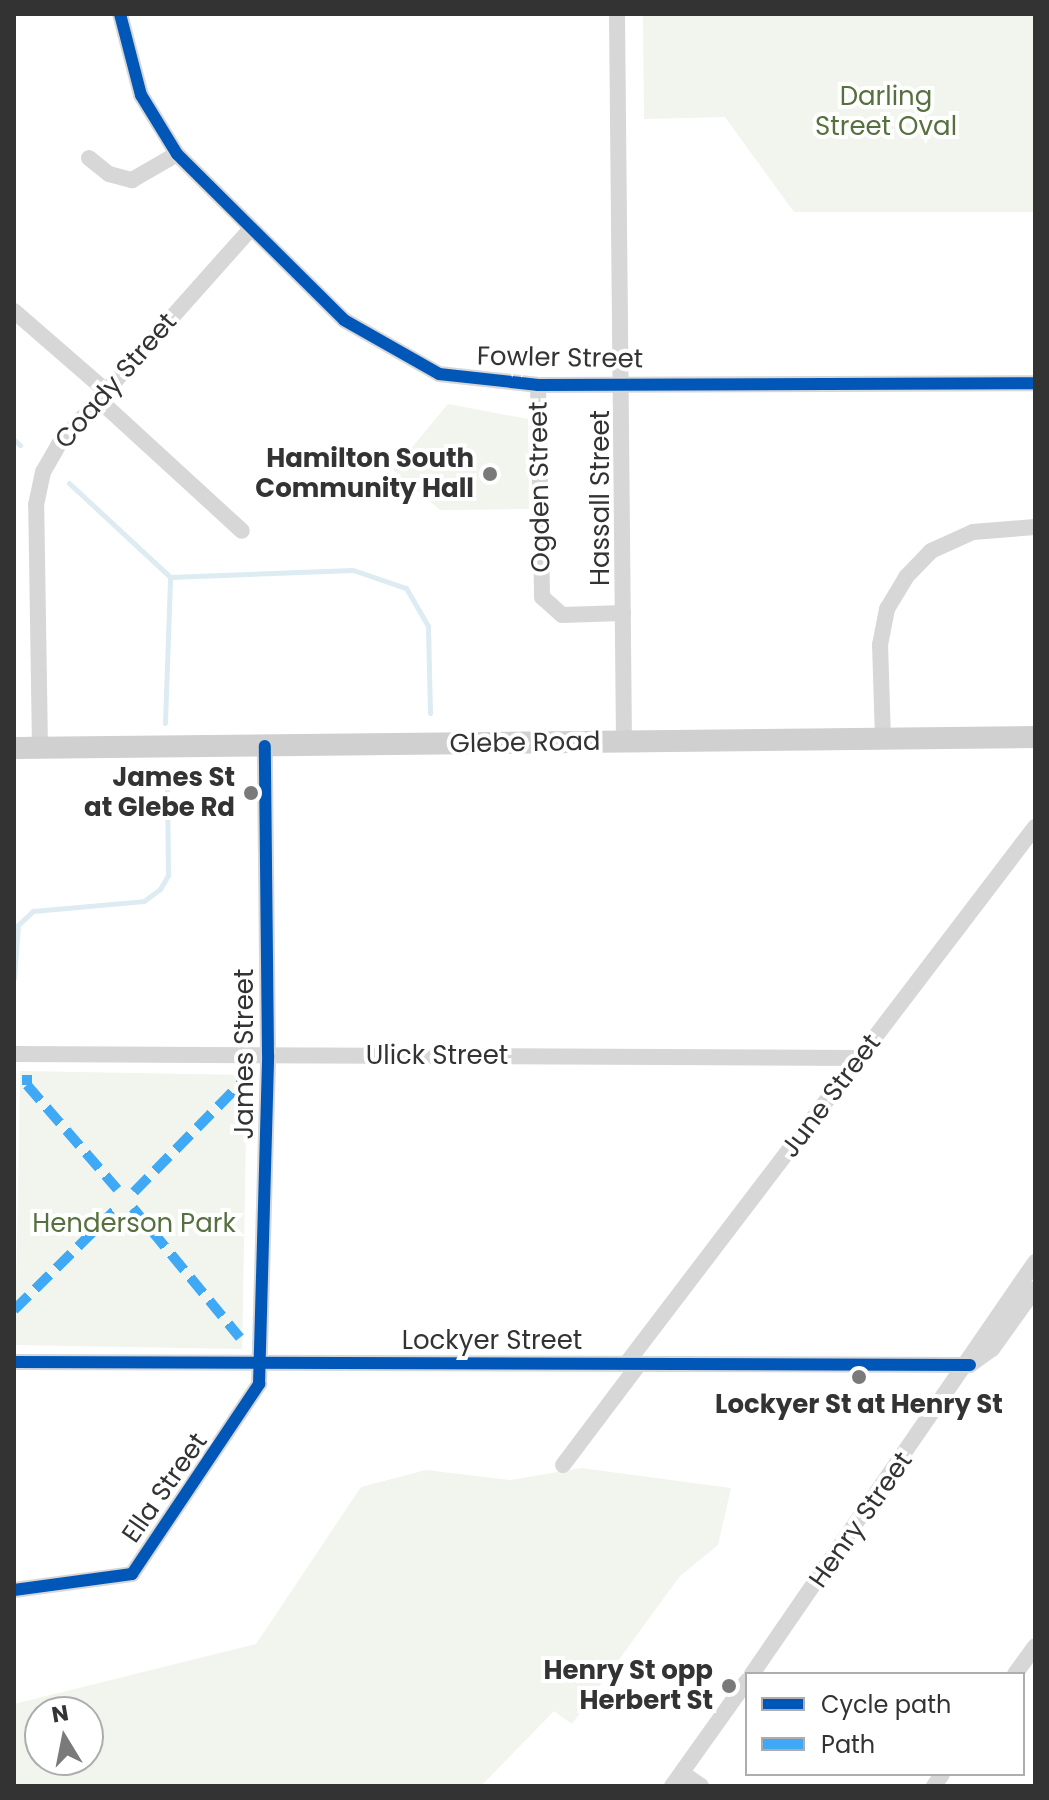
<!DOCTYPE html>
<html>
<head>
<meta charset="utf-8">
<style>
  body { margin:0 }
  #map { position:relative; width:1049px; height:1800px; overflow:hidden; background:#fff; font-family:Poppins,sans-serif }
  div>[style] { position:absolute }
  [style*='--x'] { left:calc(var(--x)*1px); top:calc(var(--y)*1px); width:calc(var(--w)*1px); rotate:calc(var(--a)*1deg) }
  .green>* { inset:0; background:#f1f5ed; transform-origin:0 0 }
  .stream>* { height:5px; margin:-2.5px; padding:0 2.5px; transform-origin:2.5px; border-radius:2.5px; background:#ddebf3 }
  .street>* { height:16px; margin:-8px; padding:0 8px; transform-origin:8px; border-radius:8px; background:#d7d7d7 }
  .secondary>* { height:22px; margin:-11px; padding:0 11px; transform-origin:11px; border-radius:11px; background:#d0d0d0 }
  .quiet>* { height:10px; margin-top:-5px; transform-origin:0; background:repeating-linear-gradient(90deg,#3fa9f5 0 20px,transparent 0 30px) }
  .cycleway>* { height:12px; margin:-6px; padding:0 6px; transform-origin:6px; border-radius:6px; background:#0057b8 }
  .dots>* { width:22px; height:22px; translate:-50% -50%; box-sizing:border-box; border:4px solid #fff; border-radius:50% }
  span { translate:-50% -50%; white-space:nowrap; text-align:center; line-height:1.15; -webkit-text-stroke:8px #fff; paint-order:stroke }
  .park-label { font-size:26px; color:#56703f }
  .street-label { font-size:26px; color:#333 }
  .poi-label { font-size:26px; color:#333; font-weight:700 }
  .right { translate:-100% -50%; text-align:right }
  .frame { position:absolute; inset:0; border:16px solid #333; pointer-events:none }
  .legend { position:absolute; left:745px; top:1672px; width:280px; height:104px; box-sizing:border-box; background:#fff; border:2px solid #adadad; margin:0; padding:10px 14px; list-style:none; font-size:24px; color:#333 }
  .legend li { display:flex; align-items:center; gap:16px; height:40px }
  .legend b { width:40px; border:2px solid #adadad }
  .north { position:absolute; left:24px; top:1696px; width:80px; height:80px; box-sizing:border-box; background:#fff; border:2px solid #adadad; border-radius:50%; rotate:350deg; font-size:22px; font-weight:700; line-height:32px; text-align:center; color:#333 }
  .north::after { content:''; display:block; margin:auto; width:28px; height:36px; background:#7a7a7a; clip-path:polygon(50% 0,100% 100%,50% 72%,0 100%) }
</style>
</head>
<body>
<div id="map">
  <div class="green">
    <i style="clip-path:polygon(643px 14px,1035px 14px,1035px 212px,794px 212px,725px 117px,644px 119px)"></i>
    <i style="clip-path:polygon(448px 404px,528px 419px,529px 509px,440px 510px,393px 470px)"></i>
    <i style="left:20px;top:1071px;width:227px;height:274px;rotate:1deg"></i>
    <i style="clip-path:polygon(evenodd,581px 1468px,731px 1488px,718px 1545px,680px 1576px,572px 1724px,554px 1711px,481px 1786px,14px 1786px,14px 1704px,256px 1644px,361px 1487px,426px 1470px,511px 1480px,581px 1468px,40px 1712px,88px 1712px,88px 1760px,40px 1760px,40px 1712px)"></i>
  </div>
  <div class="stream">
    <i style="--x:14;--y:440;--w:8;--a:40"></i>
    <i style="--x:69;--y:483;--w:138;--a:42.9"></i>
    <i style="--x:170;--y:577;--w:183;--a:-2.2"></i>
    <i style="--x:353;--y:570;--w:56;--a:18.8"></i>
    <i style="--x:406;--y:588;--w:44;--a:59.9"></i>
    <i style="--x:428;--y:626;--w:87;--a:88.7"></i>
    <i style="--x:165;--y:723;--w:146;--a:-88"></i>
    <i style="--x:14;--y:978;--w:53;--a:-85.7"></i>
    <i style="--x:18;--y:925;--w:21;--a:-43"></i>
    <i style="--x:33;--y:911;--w:111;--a:-5.1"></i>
    <i style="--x:144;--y:901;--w:20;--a:-37"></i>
    <i style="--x:160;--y:889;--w:16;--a:-60"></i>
    <i style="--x:168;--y:875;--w:94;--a:-90.6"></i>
  </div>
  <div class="street">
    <i style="--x:120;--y:14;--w:84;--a:75.5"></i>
    <i style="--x:141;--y:95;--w:69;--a:58.6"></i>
    <i style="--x:177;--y:154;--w:235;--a:44.8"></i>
    <i style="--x:344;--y:320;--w:109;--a:29.6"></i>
    <i style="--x:439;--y:374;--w:100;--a:6.3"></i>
    <i style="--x:538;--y:385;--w:497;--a:-0.2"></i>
    <i style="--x:617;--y:14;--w:728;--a:89.45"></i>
    <i style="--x:89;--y:158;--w:26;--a:39"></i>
    <i style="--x:109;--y:174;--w:24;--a:15"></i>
    <i style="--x:132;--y:180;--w:52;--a:-30"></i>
    <i style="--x:14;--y:311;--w:122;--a:41"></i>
    <i style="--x:538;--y:385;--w:212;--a:88.9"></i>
    <i style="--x:542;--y:597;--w:27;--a:42"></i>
    <i style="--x:562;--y:615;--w:61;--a:-1.9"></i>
    <i style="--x:98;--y:399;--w:195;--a:42.5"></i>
    <i style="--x:883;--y:739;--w:94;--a:-91.8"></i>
    <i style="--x:880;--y:645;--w:37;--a:-79"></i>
    <i style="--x:887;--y:609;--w:37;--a:-59"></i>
    <i style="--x:906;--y:577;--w:36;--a:-46"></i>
    <i style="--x:931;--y:551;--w:46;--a:-24.3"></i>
    <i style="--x:973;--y:532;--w:62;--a:-4.6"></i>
    <i style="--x:40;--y:748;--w:243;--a:-90.9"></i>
    <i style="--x:36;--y:505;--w:34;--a:-78"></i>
    <i style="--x:43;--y:472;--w:32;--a:-60"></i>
    <i style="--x:59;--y:444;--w:285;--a:-48.3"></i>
    <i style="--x:14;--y:1054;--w:846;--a:0.27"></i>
    <i style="--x:14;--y:1362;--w:956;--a:0.18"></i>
    <i style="--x:626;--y:1364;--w:675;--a:-52.71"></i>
    <i style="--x:971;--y:1364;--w:26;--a:-36"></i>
    <i style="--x:992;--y:1349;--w:74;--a:-54.4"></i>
    <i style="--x:563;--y:1465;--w:126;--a:-53"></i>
    <i style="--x:14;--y:1590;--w:119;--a:-7.7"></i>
    <i style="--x:132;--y:1574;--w:229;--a:-56.2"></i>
    <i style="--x:259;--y:1384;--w:329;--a:-88.4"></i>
    <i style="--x:268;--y:1055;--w:309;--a:-90.6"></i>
    <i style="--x:752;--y:1674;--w:500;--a:-55.5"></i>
    <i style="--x:1015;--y:1674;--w:34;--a:-54"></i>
    <i style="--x:682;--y:1773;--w:23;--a:34"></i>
    <i style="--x:672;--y:1786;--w:129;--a:-54.5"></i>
    <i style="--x:934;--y:1786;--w:14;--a:-56"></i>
  </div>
  <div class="secondary">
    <i style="--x:14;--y:748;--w:1021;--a:-0.62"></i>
  </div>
  <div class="quiet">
    <i style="--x:27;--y:1075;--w:10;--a:90"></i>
    <i style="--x:27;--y:1085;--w:138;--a:49.1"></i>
    <i style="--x:134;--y:1192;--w:153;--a:-45.5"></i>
    <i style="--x:133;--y:1208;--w:168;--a:50.5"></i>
    <i style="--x:14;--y:1310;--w:144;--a:-44.7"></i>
  </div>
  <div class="cycleway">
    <i style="--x:120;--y:14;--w:84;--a:75.5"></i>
    <i style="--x:141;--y:95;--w:69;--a:58.6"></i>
    <i style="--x:177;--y:154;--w:235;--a:44.8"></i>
    <i style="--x:344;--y:320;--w:109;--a:29.6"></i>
    <i style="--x:439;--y:374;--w:100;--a:6.3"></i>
    <i style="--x:538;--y:385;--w:497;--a:-0.2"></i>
    <i style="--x:14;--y:1362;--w:956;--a:0.18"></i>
    <i style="--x:14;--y:1590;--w:119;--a:-7.7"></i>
    <i style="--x:132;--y:1574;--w:229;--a:-56.2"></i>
    <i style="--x:259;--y:1384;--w:329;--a:-88.4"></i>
    <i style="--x:268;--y:1055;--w:309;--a:-90.6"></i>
  </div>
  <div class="dots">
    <i style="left:490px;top:474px;background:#7a7a7a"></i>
    <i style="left:251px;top:793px;background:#7a7a7a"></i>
    <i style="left:859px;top:1377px;background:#7a7a7a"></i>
    <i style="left:729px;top:1686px;background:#7a7a7a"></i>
  </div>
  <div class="park-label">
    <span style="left:886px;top:112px">Darling<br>Street Oval</span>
    <span style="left:134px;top:1224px">Henderson Park</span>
  </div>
  <div class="street-label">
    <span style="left:560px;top:358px;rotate:1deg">Fowler Street</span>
    <span style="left:116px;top:381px;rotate:-49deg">Coady Street</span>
    <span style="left:540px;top:487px;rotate:-91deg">Ogden Street</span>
    <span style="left:601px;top:498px;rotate:-90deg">Hassall Street</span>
    <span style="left:525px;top:743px;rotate:-1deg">Glebe Road</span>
    <span style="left:245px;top:1054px;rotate:-90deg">James Street</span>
    <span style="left:437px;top:1056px">Ulick Street</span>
    <span style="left:831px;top:1096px;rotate:-53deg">June Street</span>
    <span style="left:492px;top:1341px">Lockyer Street</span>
    <span style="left:165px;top:1488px;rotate:-55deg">Ella Street</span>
    <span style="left:861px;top:1520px;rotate:-55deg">Henry Street</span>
  </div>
  <div class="poi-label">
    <span class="right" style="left:474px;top:474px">Hamilton South<br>Community Hall</span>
    <span class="right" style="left:235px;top:793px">James St<br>at Glebe Rd</span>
    <span style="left:859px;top:1405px">Lockyer St at Henry St</span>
    <span class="right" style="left:713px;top:1686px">Henry St opp<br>Herbert St</span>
  </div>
  <div class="frame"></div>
  <ul class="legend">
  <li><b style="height:10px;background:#0057b8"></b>Cycle path</li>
  <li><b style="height:10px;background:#3fa9f5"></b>Path</li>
  </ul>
  <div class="north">N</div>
</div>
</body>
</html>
